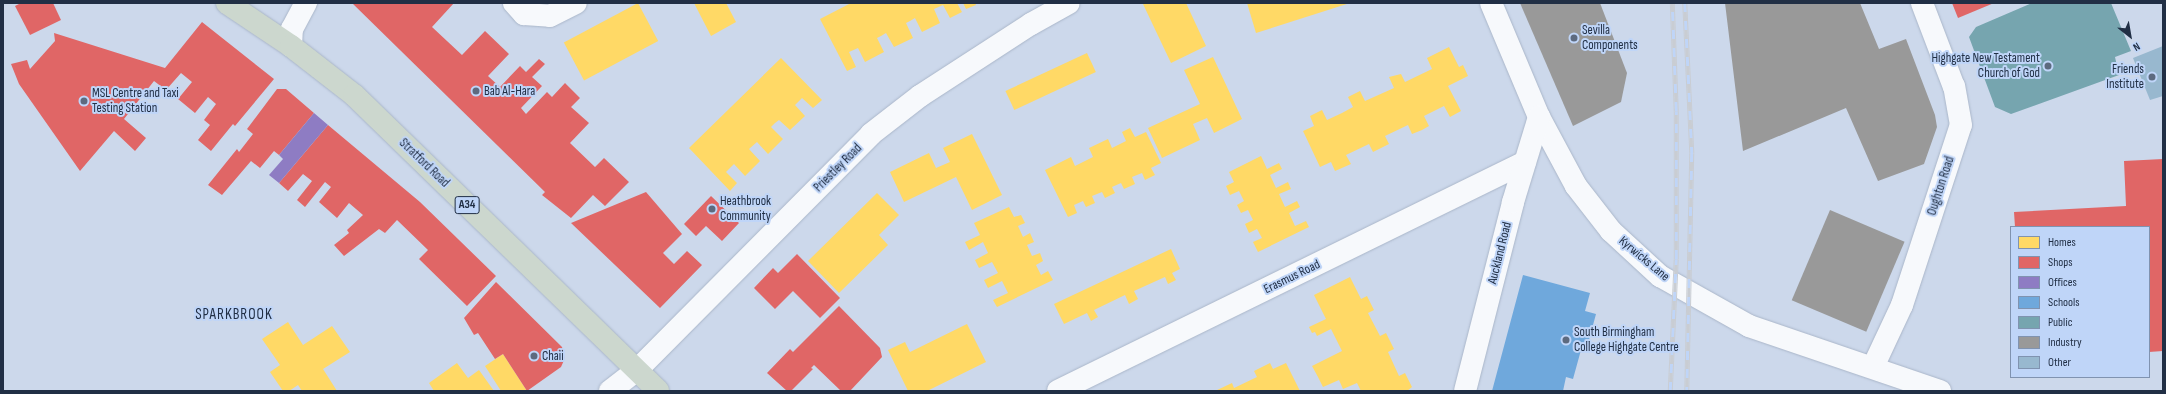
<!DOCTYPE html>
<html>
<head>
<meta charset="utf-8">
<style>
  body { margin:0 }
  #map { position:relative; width:2166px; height:394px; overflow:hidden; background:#ccd8eb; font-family:"Sofia Sans Condensed",sans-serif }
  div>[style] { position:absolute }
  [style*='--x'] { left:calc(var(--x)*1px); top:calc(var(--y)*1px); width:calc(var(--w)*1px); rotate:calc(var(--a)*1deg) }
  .homes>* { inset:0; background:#ffd966; transform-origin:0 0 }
  .shops>* { inset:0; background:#e06666 }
  .offices>* { inset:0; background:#8e7cc3 }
  .schools>* { inset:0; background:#6fa8dc }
  .public>* { inset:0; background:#76a5af }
  .industry>* { inset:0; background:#999; transform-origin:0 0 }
  .building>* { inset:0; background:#98b8cf }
  .roads { filter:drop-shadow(0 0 1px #aab6c9) drop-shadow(0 0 1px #aab6c9) }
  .street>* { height:22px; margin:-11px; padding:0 11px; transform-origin:11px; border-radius:11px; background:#f7f9fc }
  .highway>* { height:22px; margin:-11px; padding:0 11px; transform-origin:11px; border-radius:11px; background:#ccd7ce }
  .rail>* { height:4.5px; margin-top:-2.25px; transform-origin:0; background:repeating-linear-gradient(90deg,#bfd5f8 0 9px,#c9cdd3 0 18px); box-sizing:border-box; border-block:1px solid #c9cdd3 }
  .dots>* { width:11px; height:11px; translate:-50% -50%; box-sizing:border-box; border:2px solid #bfd5f8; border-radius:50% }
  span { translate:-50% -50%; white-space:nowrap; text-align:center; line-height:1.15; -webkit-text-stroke:4px #bfd5f8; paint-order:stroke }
  .shield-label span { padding:1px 3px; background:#bfd5f8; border:1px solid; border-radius:3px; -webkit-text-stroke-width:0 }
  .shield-label { font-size:12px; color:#212f45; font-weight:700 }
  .poi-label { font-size:13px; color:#212f45 }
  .left { translate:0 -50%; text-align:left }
  .right { translate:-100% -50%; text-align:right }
  .street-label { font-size:13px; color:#212f45 }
  .quarter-label { font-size:15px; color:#212f45; letter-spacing:1px }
  .frame { position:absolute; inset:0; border:4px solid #212f45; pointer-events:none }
  .legend { position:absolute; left:2010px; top:226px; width:140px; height:152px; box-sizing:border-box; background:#bfd5f8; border:1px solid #8093b0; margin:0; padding:5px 7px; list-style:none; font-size:12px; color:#212f45 }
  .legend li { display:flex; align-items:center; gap:8px; height:20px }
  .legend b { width:20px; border:1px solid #8093b0 }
  .north { position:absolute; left:2110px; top:16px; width:40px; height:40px; -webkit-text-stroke:3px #bfd5f8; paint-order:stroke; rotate:149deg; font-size:11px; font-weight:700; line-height:16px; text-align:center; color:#212f45 }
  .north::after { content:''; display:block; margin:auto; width:14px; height:18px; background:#212f45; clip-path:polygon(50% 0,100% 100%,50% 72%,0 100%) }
</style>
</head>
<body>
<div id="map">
  <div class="homes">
    <i style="left:638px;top:3px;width:43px;height:84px;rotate:62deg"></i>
    <i style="clip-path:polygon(694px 3px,726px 3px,736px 22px,711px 36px)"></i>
    <i style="clip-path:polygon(851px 3px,957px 3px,962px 12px,950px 18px,943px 5px,934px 9px,940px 23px,922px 32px,915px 18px,910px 21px,906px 23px,913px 38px,894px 47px,886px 33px,881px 36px,877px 38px,884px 52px,865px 62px,858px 48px,849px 52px,856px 67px,847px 71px,820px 19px)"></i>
    <i style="clip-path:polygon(963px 3px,975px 3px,976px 5px,966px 9px)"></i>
    <i style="clip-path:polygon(1186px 3px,1206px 46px,1171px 63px,1143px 4px)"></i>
    <i style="clip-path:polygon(1247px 3px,1350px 3px,1256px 33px)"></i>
    <i style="clip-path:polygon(1449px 47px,1459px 67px,1463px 65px,1468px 76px,1448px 86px,1461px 111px,1450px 117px,1444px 106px,1424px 116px,1429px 126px,1422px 130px,1412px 134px,1408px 125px,1385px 136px,1389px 144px,1373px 152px,1369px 144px,1346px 155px,1351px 164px,1335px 171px,1331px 162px,1320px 167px,1303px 131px,1314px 126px,1310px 116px,1322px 110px,1327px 120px,1342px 113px,1353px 107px,1348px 97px,1360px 91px,1365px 101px,1394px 88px,1389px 77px,1401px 74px,1405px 82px,1432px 69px,1427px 58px)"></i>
    <i style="left:1087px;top:53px;width:21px;height:90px;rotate:65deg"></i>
    <i style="clip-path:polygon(1213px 57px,1242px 119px,1214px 133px,1207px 118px,1193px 124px,1200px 140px,1162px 158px,1148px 128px,1200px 104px,1184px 70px)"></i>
    <i style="clip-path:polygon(781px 58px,822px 100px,813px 108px,802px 98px,795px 105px,805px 116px,790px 130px,779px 120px,775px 123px,771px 127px,783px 139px,768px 154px,757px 142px,749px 149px,760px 161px,745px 176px,734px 164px,726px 172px,737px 183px,730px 191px,689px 148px)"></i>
    <i style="clip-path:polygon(1130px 128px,1135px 137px,1146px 132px,1161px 163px,1151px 168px,1155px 175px,1145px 180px,1142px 173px,1132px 177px,1135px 184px,1124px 189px,1121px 183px,1112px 187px,1115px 193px,1105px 198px,1102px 192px,1092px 196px,1095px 203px,1086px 207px,1083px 201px,1074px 205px,1077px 213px,1068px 217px,1045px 170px,1071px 157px,1075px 166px,1093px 157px,1089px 148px,1108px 139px,1112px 148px,1126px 141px,1122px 132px)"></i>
    <i style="clip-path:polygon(972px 134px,1002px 195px,972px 210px,956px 177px,904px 202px,890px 172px,929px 153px,936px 168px,950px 162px,943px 148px)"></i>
    <i style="clip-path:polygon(1261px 156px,1267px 169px,1279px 163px,1282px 169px,1270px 175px,1276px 188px,1288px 182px,1291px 189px,1279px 194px,1285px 207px,1297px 201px,1300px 207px,1289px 213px,1295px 226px,1306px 221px,1309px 227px,1258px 252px,1253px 242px,1262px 238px,1257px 229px,1249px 233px,1245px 224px,1253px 220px,1248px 210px,1241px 213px,1237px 205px,1244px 201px,1239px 191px,1230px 195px,1226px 186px,1234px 182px,1229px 172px)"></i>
    <i style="clip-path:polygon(877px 193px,899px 215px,879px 235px,888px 245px,839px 293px,808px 261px)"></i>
    <i style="clip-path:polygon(1009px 207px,1014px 217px,1021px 215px,1025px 223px,1018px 226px,1023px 237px,1030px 233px,1034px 242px,1027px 245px,1032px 256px,1040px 253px,1043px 261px,1036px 265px,1041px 275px,1048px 271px,1053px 280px,997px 307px,993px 300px,1008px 293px,1002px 281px,988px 288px,984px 280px,998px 273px,992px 262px,979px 268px,975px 260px,988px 253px,983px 242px,969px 250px,965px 242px,980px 235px,974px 223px)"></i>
    <i style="clip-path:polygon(1171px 249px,1180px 269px,1172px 273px,1176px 280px,1168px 284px,1165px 277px,1134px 291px,1138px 299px,1129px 304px,1125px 295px,1094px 310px,1098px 317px,1091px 321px,1087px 313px,1064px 324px,1054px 304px)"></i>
    <i style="clip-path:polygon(1350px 277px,1361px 299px,1367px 296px,1374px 310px,1368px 313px,1380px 336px,1386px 333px,1394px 349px,1388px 352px,1399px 376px,1405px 373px,1412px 387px,1407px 391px,1361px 391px,1357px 383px,1343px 389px,1339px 380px,1323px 387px,1318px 377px,1312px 366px,1342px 351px,1331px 329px,1317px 336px,1315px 332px,1312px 333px,1309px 327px,1326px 319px,1314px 295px)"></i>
    <i style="clip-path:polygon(288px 322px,303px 345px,332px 326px,350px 352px,323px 369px,337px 391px,302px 391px,298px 385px,289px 391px,283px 391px,270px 372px,280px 365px,262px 339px)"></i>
    <i style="clip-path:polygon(967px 324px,986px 362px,927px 391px,908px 391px,888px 350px,905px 342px,910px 352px)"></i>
    <i style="clip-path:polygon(503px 354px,527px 391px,501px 391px,485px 366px)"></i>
    <i style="clip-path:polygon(457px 363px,468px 378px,479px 370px,494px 391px,434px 391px,429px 383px)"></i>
    <i style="clip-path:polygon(1270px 363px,1273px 369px,1286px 363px,1300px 391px,1215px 391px,1232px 383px,1234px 388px,1257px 377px,1254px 371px)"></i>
  </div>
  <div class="shops">
    <i style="clip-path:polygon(21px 3px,53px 3px,61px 20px,30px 35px,15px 6px)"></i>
    <i style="clip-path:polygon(352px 3px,454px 3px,432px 27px,462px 55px,485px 31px,509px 54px,488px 76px,500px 87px,520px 66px,526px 72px,539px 59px,545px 64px,532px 77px,542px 86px,521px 108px,526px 114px,547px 92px,552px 97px,565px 83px,580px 98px,571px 107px,589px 123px,570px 143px,595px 167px,604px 158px,629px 182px,605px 206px,593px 195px,571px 218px,542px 195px,545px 192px)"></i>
    <i style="clip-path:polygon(1952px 3px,1994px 3px,1958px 18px)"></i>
    <i style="clip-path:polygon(202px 22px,274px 79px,235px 126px,233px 124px,211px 151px,198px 140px,210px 125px,204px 120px,216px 104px,208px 97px,195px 113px,178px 99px,192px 82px,181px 73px,166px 90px,154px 81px,124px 119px,146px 138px,135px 151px,114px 131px,80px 171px,19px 84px,11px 64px,27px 60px,30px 69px,55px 41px,54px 33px,165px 68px)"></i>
    <i style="clip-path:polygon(277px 89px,286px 89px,314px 113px,279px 155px,274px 151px,260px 168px,251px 161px,222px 195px,208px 185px,237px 149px,239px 152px,253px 134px,247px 129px)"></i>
    <i style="clip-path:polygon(328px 125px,420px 202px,496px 276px,467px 306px,419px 259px,428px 250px,397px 220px,385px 233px,379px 229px,344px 256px,334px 245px,349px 233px,347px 230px,363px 215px,349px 203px,337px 218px,319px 202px,331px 187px,325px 182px,305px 207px,297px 200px,312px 181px,303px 174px,288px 191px,279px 183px)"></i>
    <i style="clip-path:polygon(2163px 159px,2163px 351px,2149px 352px,2149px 227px,2015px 227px,2014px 212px,2126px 206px,2124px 161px)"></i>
    <i style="clip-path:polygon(646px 192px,682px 234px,663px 253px,674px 264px,687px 251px,702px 265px,660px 308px,571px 223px)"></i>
    <i style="clip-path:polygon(711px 196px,739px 223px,722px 241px,706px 226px,696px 236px,684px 224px)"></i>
    <i style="clip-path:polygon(797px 254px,840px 298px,820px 318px,793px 291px,775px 309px,754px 288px,773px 268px,778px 273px)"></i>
    <i style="clip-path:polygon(496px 282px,562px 347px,565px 358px,561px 367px,527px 391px,503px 354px,495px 359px,478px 333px,474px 335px,464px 318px)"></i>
    <i style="clip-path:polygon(839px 306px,880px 348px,882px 357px,850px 391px,841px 391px,814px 365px,811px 368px,813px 369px,791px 391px,787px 391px,767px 373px,790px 349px,793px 352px)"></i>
  </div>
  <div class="offices">
    <i style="clip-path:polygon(314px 113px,328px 125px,279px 183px,269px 175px,283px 159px,279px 155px)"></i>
  </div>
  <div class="schools">
    <i style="clip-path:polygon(1523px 275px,1590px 293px,1585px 311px,1596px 314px,1586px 351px,1581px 350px,1573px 379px,1566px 377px,1563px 391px,1492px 391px)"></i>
  </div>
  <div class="public">
    <i style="clip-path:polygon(2032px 3px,2111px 3px,2131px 51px,2115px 57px,2119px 75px,2011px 114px,1995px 107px,1969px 37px,1976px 27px)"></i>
  </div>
  <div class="industry">
    <i style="clip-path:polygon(1520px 3px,1600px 3px,1627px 73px,1621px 102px,1573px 126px)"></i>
    <i style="clip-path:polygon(1725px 3px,1860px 3px,1879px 49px,1906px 39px,1935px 115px,1937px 127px,1924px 164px,1878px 181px,1846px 108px,1743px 151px)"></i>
    <i style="left:1830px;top:210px;width:81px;height:98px;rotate:23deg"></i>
  </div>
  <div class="building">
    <i style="clip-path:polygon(2163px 46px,2163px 96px,2150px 100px,2133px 58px)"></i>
  </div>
  <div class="roads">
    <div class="street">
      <i style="--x:514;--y:3;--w:15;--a:48"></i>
      <i style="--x:524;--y:14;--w:26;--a:4"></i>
      <i style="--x:550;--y:16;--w:29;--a:-27"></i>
      <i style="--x:1491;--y:3;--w:124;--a:67.2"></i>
      <i style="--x:1539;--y:117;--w:78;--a:61.8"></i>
      <i style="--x:1576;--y:186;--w:57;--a:52.1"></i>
      <i style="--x:1611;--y:231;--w:67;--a:42.6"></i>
      <i style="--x:1660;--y:276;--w:102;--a:29.3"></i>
      <i style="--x:1749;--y:326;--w:202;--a:18.8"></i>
      <i style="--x:291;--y:46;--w:17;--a:-87"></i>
      <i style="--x:292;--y:29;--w:30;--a:-62"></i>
      <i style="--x:1873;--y:367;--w:68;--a:-64.9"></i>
      <i style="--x:1902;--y:305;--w:189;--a:-71.9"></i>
      <i style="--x:1961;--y:125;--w:39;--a:-100"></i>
      <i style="--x:1954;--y:87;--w:90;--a:-110.9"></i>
      <i style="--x:610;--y:391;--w:34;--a:-38"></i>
      <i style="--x:637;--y:370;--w:332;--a:-45.2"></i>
      <i style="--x:871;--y:134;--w:62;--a:-37.8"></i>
      <i style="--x:920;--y:96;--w:132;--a:-33"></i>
      <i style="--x:1031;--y:24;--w:43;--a:-28.9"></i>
      <i style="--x:1058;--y:391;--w:520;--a:-26.12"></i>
      <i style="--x:1465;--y:391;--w:195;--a:-75.7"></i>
      <i style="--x:1513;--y:202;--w:89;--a:-73"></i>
    </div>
    <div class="highway">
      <i style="--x:227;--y:3;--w:77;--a:33.9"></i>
      <i style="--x:291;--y:46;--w:80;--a:37.9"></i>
      <i style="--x:354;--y:95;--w:424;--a:44.2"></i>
    </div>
  </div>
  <div class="rail">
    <i style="--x:1685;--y:3;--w:150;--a:87.3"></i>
    <i style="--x:1692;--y:153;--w:238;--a:91.2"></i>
    <i style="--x:1670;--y:391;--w:132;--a:-87.4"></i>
    <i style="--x:1676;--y:259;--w:148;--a:-90"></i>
    <i style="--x:1676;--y:111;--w:108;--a:-92.1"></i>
  </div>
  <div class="dots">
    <i style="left:1574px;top:38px;background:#5d6a7f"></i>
    <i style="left:2048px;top:66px;background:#5d6a7f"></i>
    <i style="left:2152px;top:77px;background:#5d6a7f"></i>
    <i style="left:476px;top:91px;background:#5d6a7f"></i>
    <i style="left:84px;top:101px;background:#5d6a7f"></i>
    <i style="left:712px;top:209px;background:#5d6a7f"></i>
    <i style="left:1566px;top:340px;background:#5d6a7f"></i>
    <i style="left:534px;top:356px;background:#5d6a7f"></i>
  </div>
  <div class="shield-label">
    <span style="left:467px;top:205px">A34</span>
  </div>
  <div class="poi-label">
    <span class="left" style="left:1582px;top:38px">Sevilla<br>Components</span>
    <span class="right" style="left:2040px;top:66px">Highgate New Testament<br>Church of God</span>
    <span class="right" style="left:2144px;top:77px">Friends<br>Institute</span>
    <span class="left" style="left:484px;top:91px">Bab Al-Hara</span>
    <span class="left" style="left:92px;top:101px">MSL Centre and Taxi<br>Testing Station</span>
    <span class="left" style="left:720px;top:209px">Heathbrook<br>Community</span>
    <span class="left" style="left:1574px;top:340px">South Birmingham<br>College Highgate Centre</span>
    <span class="left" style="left:542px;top:356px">Chaii</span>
  </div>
  <div class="street-label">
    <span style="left:424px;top:163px;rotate:44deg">Stratford Road</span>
    <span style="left:838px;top:168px;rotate:-45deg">Priestley Road</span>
    <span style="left:1941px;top:186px;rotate:-72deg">Oughton Road</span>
    <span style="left:1500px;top:253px;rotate:-76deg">Auckland Road</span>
    <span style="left:1644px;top:259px;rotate:40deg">Kyrwicks Lane</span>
    <span style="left:1292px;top:277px;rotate:-26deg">Erasmus Road</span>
  </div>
  <div class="quarter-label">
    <span style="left:234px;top:315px">SPARKBROOK</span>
  </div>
  <div class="frame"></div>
  <ul class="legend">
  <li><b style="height:11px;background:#ffd966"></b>Homes</li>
  <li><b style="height:11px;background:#e06666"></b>Shops</li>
  <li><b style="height:11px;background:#8e7cc3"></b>Offices</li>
  <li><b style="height:11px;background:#6fa8dc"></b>Schools</li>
  <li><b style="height:11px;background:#76a5af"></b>Public</li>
  <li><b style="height:11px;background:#999"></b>Industry</li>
  <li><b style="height:11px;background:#98b8cf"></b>Other</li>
  </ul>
  <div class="north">N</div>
</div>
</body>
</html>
